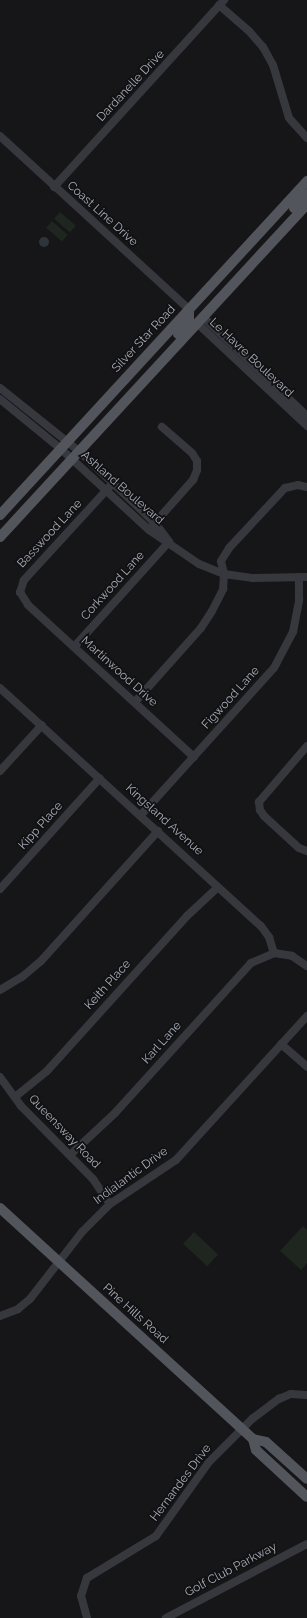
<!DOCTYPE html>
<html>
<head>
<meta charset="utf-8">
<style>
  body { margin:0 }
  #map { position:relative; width:307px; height:1618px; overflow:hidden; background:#161618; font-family:Raleway,sans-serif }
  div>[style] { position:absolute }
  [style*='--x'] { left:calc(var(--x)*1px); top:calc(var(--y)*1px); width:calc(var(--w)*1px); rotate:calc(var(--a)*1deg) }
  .green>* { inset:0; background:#1e261f; transform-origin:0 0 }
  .water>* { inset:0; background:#2c353c }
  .round { border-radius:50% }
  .minor>* { height:8px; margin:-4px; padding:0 4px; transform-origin:4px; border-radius:4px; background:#37383d }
  .major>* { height:10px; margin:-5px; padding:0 5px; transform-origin:5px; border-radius:5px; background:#53555c }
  span { translate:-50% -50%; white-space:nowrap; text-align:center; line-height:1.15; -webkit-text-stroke:3.5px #111113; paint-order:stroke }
  .street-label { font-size:12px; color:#a8adb8 }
</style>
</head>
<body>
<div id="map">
  <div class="green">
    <i style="left:60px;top:212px;width:21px;height:9px;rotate:41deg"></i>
    <i style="left:52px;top:221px;width:21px;height:9px;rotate:41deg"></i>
    <i style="clip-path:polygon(303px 1226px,307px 1230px,307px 1263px,301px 1270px,280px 1251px)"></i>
    <i style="left:194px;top:1232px;width:33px;height:16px;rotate:43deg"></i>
  </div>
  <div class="water">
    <i class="round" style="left:39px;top:237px;width:10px;height:10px"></i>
  </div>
  <div class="minor">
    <i style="--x:219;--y:5;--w:40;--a:41"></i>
    <i style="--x:249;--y:31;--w:21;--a:49"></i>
    <i style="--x:263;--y:47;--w:21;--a:61"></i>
    <i style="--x:273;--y:65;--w:55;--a:73.2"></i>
    <i style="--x:289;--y:118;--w:27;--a:48"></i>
    <i style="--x:0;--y:136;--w:256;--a:42.5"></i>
    <i style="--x:54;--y:187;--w:253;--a:-47.7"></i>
    <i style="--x:203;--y:317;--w:144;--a:43.6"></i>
    <i style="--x:197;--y:323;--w:151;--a:43.1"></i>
    <i style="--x:0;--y:388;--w:101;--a:38.6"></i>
    <i style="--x:79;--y:451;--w:105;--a:43.5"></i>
    <i style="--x:155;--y:523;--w:21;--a:53"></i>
    <i style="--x:0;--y:399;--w:79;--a:39.3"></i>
    <i style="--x:61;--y:449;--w:120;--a:42.6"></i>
    <i style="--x:149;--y:530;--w:60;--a:34.2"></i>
    <i style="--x:199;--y:564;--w:27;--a:22"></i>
    <i style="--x:224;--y:574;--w:28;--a:8"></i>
    <i style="--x:252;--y:578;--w:55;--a:-1"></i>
    <i style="--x:113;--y:483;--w:132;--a:132.5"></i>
    <i style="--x:24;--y:580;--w:13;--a:108"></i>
    <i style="--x:20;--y:592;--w:15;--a:58"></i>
    <i style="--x:28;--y:605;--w:225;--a:42.5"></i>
    <i style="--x:152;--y:526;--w:62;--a:-48.3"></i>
    <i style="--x:193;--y:480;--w:11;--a:-68"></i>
    <i style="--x:197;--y:470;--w:9;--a:-90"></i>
    <i style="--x:197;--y:461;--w:9;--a:-122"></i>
    <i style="--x:192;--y:453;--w:40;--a:-139"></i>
    <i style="--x:74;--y:647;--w:142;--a:-47.9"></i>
    <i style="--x:0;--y:688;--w:353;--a:42.4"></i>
    <i style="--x:261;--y:926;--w:14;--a:54"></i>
    <i style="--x:269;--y:937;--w:17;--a:73"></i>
    <i style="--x:135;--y:702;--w:99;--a:-48.3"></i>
    <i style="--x:201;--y:628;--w:20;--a:-57"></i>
    <i style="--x:212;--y:611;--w:25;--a:-63"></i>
    <i style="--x:223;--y:589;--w:15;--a:-86"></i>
    <i style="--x:224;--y:574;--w:13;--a:-103"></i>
    <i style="--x:221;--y:561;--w:15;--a:-58"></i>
    <i style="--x:229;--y:548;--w:82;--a:-47"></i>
    <i style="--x:285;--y:488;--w:13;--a:-13"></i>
    <i style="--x:298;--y:485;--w:9;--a:13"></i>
    <i style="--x:307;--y:746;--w:74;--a:130.6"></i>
    <i style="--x:259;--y:802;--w:8;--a:83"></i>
    <i style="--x:260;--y:810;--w:7;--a:56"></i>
    <i style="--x:264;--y:816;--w:47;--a:42.4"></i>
    <i style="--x:299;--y:848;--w:9;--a:21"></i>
    <i style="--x:0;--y:771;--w:62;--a:-47.6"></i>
    <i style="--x:141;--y:815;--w:198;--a:-47.9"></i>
    <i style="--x:274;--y:668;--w:41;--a:-62.2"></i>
    <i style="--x:293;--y:632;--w:33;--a:-79"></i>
    <i style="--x:299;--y:600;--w:23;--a:-90"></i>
    <i style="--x:0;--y:889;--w:149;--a:-48"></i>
    <i style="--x:0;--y:990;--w:26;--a:-31"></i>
    <i style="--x:22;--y:977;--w:25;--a:-40"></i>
    <i style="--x:41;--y:961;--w:175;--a:-48"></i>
    <i style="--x:281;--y:1044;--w:35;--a:41"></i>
    <i style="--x:0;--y:1077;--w:36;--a:54"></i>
    <i style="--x:21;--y:1106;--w:103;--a:45.4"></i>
    <i style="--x:93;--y:1179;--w:30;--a:56"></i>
    <i style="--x:15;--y:1097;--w:41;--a:-39.1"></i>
    <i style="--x:47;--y:1071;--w:209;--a:-47.9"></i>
    <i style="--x:187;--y:916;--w:42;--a:-43.1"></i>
    <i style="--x:70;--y:1155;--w:62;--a:-43"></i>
    <i style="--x:115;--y:1113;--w:202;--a:-47.8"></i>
    <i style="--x:251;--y:963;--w:25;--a:-23"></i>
    <i style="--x:274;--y:953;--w:18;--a:9"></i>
    <i style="--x:292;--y:956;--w:18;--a:34"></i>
    <i style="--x:0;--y:1316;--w:19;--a:-21"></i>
    <i style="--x:18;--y:1309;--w:16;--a:-40"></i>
    <i style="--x:30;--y:1299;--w:85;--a:-52.2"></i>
    <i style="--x:82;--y:1232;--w:40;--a:-45"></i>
    <i style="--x:110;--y:1204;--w:79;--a:-33.7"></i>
    <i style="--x:176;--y:1160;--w:195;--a:-47.7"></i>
    <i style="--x:87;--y:1618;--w:23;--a:-105"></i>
    <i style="--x:81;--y:1596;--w:19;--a:-72"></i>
    <i style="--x:87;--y:1578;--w:81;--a:-31.3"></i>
    <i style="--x:156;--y:1536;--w:91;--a:-54.4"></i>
    <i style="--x:209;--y:1462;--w:61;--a:-45"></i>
    <i style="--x:252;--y:1419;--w:34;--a:-37"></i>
    <i style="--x:279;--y:1399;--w:13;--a:-23"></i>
    <i style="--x:291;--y:1394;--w:16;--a:4"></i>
    <i style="--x:166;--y:1618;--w:159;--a:-27.7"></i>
  </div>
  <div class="major">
    <i style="--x:294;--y:208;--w:19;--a:-47"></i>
    <i style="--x:178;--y:334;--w:17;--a:-50"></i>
    <i style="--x:189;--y:321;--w:12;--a:-90"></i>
    <i style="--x:0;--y:515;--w:454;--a:-47.4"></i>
    <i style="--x:0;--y:537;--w:453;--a:-47.3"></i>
    <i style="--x:0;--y:1208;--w:343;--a:42.4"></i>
    <i style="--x:253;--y:1439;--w:13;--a:13"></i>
    <i style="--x:266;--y:1442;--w:55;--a:42.1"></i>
    <i style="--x:253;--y:1439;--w:11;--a:75"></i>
    <i style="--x:256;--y:1450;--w:69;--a:42.7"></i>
  </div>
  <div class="street-label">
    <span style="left:131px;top:86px;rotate:-47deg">Dardanelle Drive</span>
    <span style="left:102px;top:214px;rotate:42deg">Coast Line Drive</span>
    <span style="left:144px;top:339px;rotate:-47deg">Silver Star Road</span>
    <span style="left:251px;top:358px;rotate:43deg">Le Havre Boulevard</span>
    <span style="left:122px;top:488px;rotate:41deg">Ashland Boulevard</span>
    <span style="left:50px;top:534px;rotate:-47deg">Basswood Lane</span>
    <span style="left:113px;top:586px;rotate:-48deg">Corkwood Lane</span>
    <span style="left:119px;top:672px;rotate:42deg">Martinwood Drive</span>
    <span style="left:231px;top:698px;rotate:-48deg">Figwood Lane</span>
    <span style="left:164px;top:820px;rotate:42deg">Kingsland Avenue</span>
    <span style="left:41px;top:826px;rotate:-48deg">Kipp Place</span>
    <span style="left:108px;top:985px;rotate:-48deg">Keith Place</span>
    <span style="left:162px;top:1043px;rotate:-48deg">Karl Lane</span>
    <span style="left:64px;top:1132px;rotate:46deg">Queensway Road</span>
    <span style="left:131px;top:1176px;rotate:-36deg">Indialantic Drive</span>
    <span style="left:135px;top:1314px;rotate:42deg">Pine Hills Road</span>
    <span style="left:181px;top:1483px;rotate:-53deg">Hernandes Drive</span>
    <span style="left:231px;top:1570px;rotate:-28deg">Golf Club Parkway</span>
  </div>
</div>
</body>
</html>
